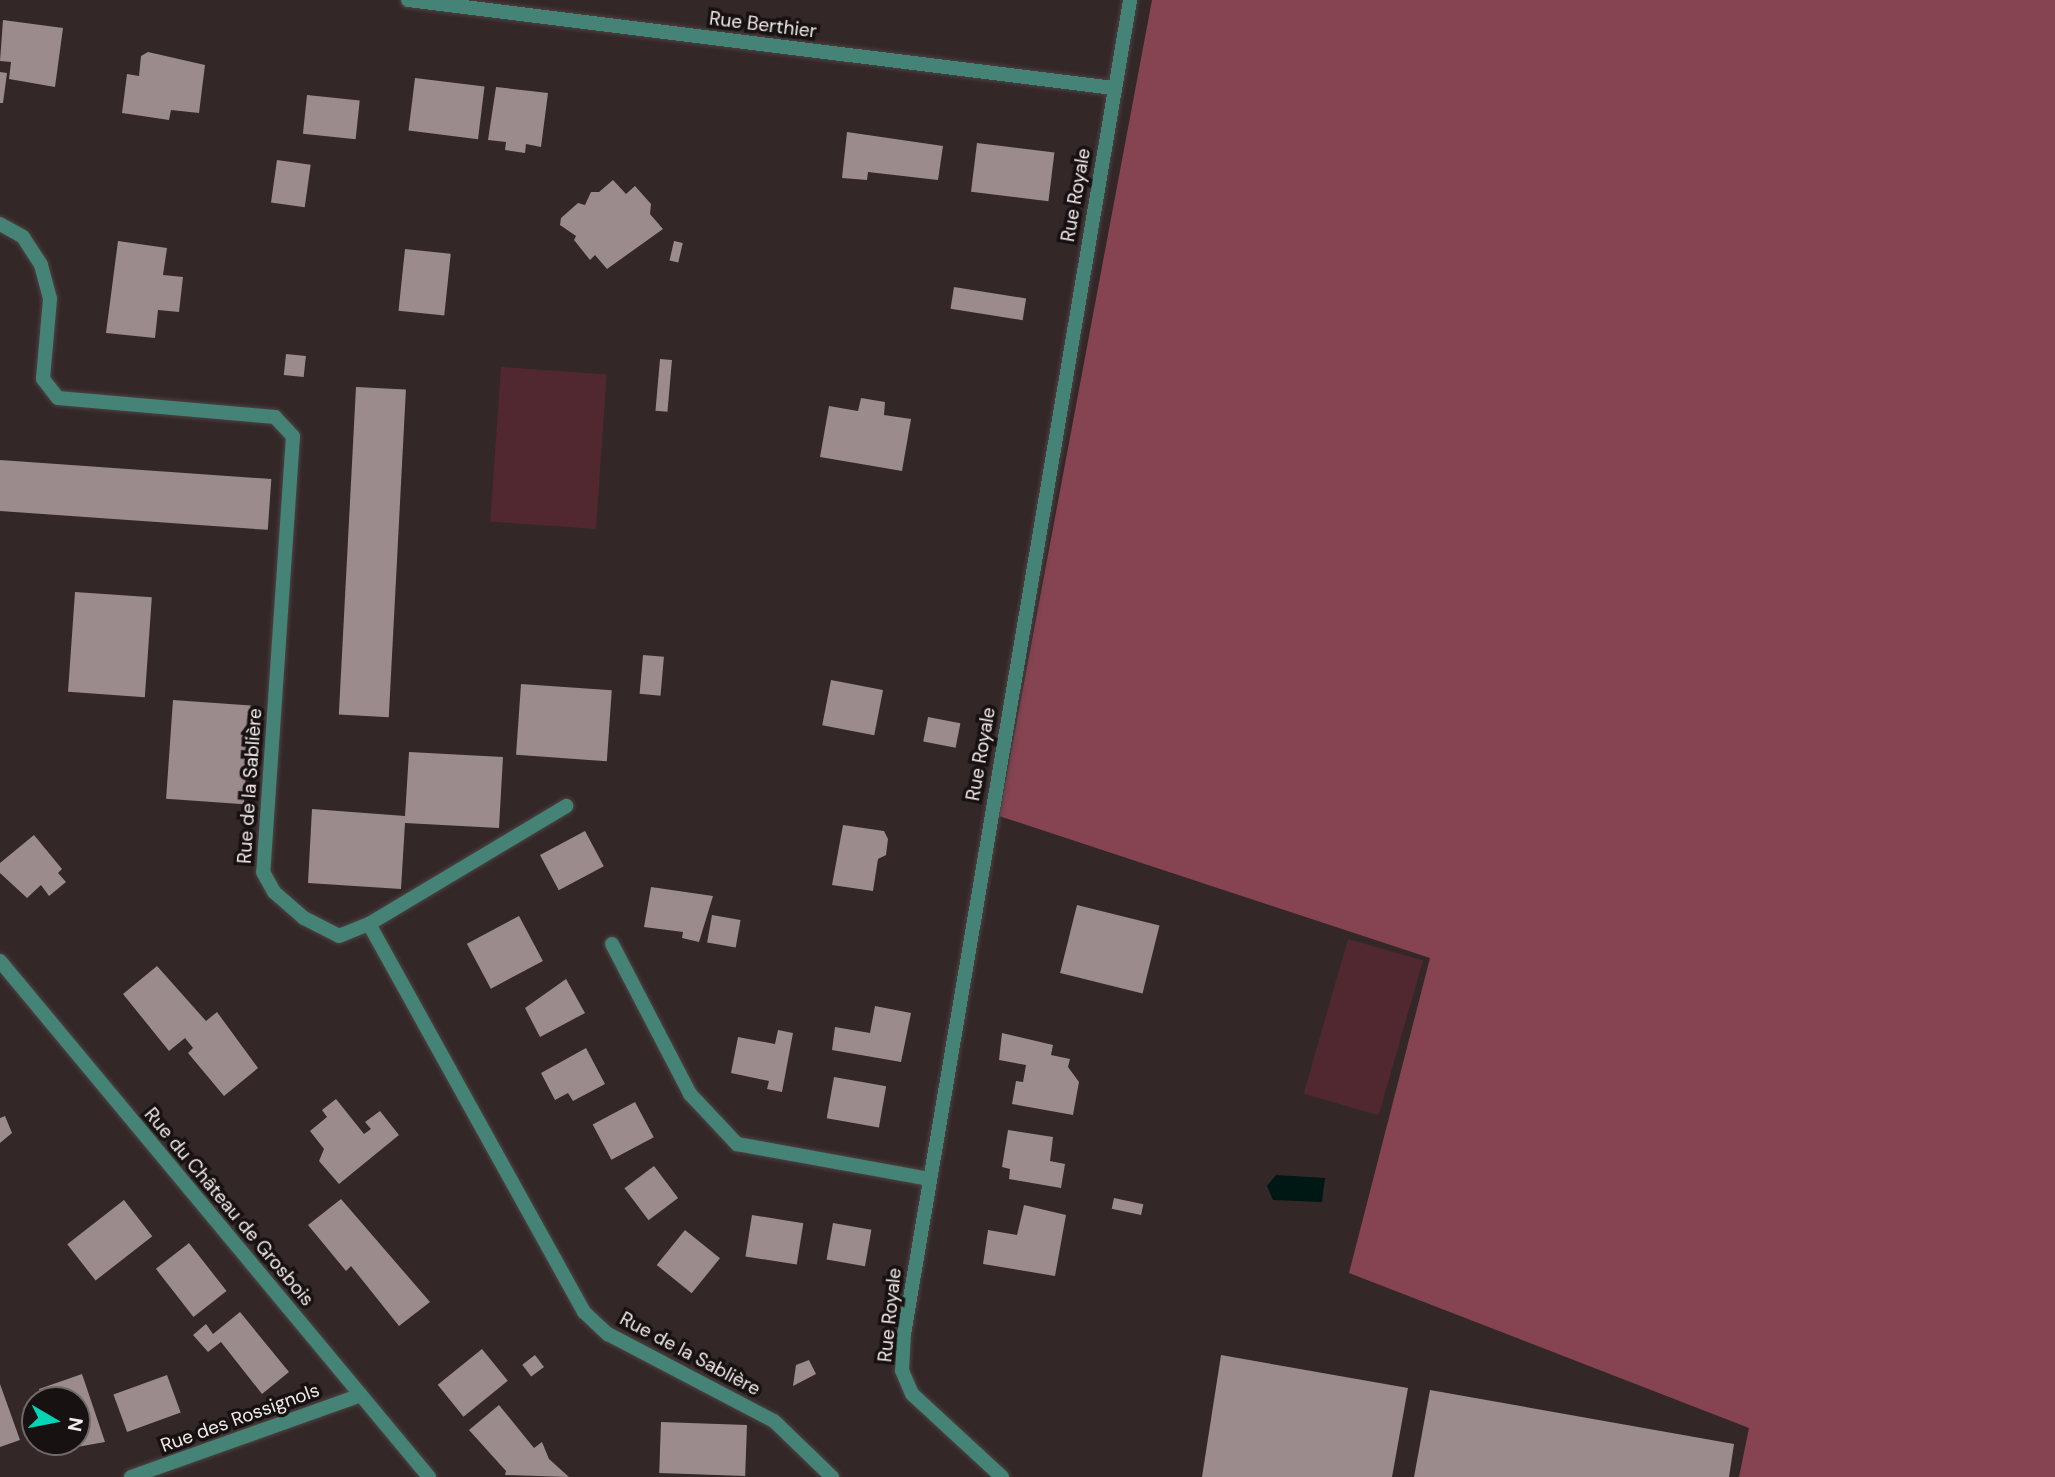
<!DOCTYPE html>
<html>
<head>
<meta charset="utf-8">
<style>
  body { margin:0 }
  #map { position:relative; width:2055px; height:1477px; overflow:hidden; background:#332728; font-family:"DM Sans",sans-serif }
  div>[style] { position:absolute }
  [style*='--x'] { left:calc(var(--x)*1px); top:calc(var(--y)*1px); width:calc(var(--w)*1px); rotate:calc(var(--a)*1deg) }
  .green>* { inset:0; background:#522830; transform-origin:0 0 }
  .forest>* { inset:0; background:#864351 }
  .water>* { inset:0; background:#001813 }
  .building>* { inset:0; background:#9b8b8d; transform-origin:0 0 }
  .roads { filter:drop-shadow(0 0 2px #4e4243) drop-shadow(0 0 2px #4e4243) }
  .minor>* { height:14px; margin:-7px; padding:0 7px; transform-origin:7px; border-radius:7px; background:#448375 }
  span { translate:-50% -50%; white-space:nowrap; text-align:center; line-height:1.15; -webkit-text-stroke:7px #171112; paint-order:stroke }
  .street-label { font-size:19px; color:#f3eaeb }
  .north { position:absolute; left:21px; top:1386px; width:70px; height:70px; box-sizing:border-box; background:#171112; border:2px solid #6f6869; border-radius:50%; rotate:100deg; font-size:19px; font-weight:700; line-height:28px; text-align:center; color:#f3eaeb }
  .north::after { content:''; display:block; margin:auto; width:24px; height:32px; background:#00d5b7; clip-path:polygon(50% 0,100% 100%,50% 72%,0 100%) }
</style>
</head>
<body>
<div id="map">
  <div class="green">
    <i style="left:501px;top:367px;width:106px;height:155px;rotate:4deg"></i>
    <i style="left:1348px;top:939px;width:78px;height:161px;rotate:16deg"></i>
  </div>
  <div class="forest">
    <i style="clip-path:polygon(1152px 0,2055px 0,2055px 1477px,1739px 1477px,1749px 1428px,1349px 1273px,1430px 958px,999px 816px)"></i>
  </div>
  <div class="water">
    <i style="clip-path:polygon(1276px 1175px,1325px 1178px,1322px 1202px,1273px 1200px,1267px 1186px)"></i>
  </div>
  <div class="building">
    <i style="clip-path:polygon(3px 20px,63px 28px,55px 87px,9px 79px,11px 62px,0 61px)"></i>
    <i style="clip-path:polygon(148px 52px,205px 65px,199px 113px,171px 110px,169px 120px,122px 113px,127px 74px,139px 76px,141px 56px)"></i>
    <i style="clip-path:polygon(0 72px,7px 73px,3px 103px,0 103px)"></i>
    <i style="left:415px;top:78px;width:70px;height:53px;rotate:7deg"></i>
    <i style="clip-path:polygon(496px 87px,548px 93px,541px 147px,526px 144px,525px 153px,505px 150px,506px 142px,488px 140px)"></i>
    <i style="left:307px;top:95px;width:53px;height:39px;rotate:6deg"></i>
    <i style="clip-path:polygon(847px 132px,943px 146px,938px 180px,868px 172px,867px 180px,842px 178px)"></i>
    <i style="left:977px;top:143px;width:78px;height:49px;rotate:7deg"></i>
    <i style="left:277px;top:160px;width:34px;height:43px;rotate:8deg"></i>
    <i style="clip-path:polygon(613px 180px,626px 194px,635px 186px,651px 204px,650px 214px,663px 229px,607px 269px,595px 255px,590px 260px,574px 240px,576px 236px,560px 225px,561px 218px,578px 203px,585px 205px,591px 192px,599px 192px)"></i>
    <i style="clip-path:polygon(118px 241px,167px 248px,163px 275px,183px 277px,179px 312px,158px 310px,155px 338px,106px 333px)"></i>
    <i style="left:674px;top:241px;width:9px;height:20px;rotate:13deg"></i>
    <i style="left:405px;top:249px;width:46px;height:62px;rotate:6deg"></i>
    <i style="left:954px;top:287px;width:73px;height:22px;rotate:9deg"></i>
    <i style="left:286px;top:354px;width:20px;height:21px;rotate:6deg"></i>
    <i style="left:660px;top:359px;width:12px;height:52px;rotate:5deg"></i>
    <i style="left:356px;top:387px;width:50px;height:328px;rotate:3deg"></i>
    <i style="clip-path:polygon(861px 398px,885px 402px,884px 415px,911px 419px,902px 471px,820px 457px,829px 406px,858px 411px)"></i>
    <i style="left:0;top:460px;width:272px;height:51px;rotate:4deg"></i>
    <i style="left:75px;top:592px;width:77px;height:100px;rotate:4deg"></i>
    <i style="left:643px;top:655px;width:21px;height:39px;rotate:5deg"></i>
    <i style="left:831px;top:680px;width:53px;height:46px;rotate:11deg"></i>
    <i style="left:521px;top:684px;width:91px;height:71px;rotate:4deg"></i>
    <i style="left:173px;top:700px;width:78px;height:99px;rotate:4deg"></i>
    <i style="left:928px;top:717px;width:33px;height:25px;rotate:11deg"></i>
    <i style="clip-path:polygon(409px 752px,503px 757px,499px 828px,405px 823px,401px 889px,308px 883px,312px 809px,405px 816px)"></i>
    <i style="clip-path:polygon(843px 825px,884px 831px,888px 839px,886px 855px,878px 859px,873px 891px,832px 885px)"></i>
    <i style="left:585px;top:831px;width:40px;height:51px;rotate:62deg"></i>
    <i style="clip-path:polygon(34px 835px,62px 869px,58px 873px,66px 882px,49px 896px,41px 885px,27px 898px,0 873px,0 863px)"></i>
    <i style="clip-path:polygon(651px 887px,713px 896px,699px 942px,682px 938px,683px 932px,644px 927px)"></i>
    <i style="left:1077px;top:905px;width:85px;height:70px;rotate:14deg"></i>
    <i style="left:712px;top:915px;width:29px;height:28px;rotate:10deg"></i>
    <i style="left:519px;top:916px;width:51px;height:59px;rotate:62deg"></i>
    <i style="clip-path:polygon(157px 966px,206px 1021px,217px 1012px,258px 1068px,224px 1096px,188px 1053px,193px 1048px,185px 1038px,169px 1051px,123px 994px)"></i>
    <i style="clip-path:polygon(566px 979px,585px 1013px,540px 1037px,525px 1008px)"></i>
    <i style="clip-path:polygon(875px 1006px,911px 1013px,901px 1062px,832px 1050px,835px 1027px,870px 1033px)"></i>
    <i style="clip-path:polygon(778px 1030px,793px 1033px,782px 1092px,767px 1089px,769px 1081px,731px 1073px,738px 1037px,775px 1044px)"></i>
    <i style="clip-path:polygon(1002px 1033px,1053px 1045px,1051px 1055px,1070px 1059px,1068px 1067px,1079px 1082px,1073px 1115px,1012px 1104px,1016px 1081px,1023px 1082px,1026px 1065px,999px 1060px)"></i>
    <i style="clip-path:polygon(586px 1048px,605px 1084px,573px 1101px,568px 1093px,555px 1100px,541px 1073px)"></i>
    <i style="left:834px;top:1077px;width:53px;height:42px;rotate:10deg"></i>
    <i style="clip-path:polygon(336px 1099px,364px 1134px,371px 1129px,365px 1122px,380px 1111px,399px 1135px,339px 1184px,319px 1161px,324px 1149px,310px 1131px,327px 1117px,322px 1110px)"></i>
    <i style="left:635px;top:1102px;width:40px;height:48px;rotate:62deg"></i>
    <i style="clip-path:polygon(5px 1116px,12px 1133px,0 1143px,0 1118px)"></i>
    <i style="clip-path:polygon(1008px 1130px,1053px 1137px,1050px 1161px,1065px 1164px,1061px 1188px,1009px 1179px,1010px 1169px,1002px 1167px)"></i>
    <i style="left:654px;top:1166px;width:40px;height:37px;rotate:53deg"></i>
    <i style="left:1114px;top:1198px;width:30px;height:11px;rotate:12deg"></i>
    <i style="clip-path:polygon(341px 1199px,430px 1302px,399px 1326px,351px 1266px,346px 1271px,308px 1225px)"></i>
    <i style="left:124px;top:1200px;width:46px;height:72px;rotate:52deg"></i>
    <i style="clip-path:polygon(1024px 1205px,1066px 1215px,1055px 1276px,983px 1264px,988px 1230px,1017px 1235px)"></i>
    <i style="left:752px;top:1215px;width:52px;height:42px;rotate:9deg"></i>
    <i style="left:833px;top:1223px;width:39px;height:37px;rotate:10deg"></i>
    <i style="left:685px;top:1230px;width:45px;height:45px;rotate:39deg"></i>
    <i style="left:189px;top:1243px;width:61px;height:42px;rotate:52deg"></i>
    <i style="clip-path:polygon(240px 1312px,289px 1372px,262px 1394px,221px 1342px,208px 1352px,193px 1335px,206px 1324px,213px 1334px)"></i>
    <i style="left:482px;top:1349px;width:41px;height:57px;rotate:51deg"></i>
    <i style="left:535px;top:1355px;width:15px;height:16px;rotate:53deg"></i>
    <i style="clip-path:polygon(1221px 1355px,1408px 1388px,1392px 1477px,1202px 1477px)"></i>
    <i style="clip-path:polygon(809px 1360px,816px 1374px,793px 1386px,796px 1365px)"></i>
    <i style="clip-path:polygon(82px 1374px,105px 1442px,60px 1450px,57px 1442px,77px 1442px,77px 1400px,43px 1400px,39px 1389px)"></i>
    <i style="left:167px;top:1375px;width:40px;height:57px;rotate:70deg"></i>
    <i style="clip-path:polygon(0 1384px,20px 1440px,0 1447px)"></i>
    <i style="clip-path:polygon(1430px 1390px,1734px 1444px,1729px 1477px,1414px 1477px)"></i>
    <i style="clip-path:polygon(499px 1405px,534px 1448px,542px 1442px,549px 1459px,569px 1477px,505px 1475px,506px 1471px,469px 1430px)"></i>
    <i style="left:661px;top:1422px;width:86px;height:51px;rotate:2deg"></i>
  </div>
  <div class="roads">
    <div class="minor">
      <i style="--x:408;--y:0;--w:711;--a:7.11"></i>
      <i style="--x:0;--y:224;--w:26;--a:29"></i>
      <i style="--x:23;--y:237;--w:33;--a:57"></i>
      <i style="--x:41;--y:265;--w:35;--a:75"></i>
      <i style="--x:50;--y:299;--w:80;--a:95"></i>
      <i style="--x:43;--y:379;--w:24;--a:52"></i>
      <i style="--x:58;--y:398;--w:218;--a:5"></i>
      <i style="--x:275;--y:417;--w:26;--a:47"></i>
      <i style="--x:293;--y:436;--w:437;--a:93.9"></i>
      <i style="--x:263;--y:872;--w:23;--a:61"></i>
      <i style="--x:274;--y:892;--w:40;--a:41"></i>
      <i style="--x:304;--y:918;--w:39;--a:27"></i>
      <i style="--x:339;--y:936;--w:32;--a:-22"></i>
      <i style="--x:369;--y:924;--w:444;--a:61"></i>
      <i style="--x:584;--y:1312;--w:33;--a:43"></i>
      <i style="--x:608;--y:1334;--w:187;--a:27.7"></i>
      <i style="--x:774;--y:1421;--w:81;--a:44"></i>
      <i style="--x:369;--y:924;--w:230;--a:-30.9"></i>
      <i style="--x:612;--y:944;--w:169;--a:62.5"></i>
      <i style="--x:690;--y:1094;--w:69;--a:46.8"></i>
      <i style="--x:737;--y:1144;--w:195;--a:10.3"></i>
      <i style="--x:0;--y:961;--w:671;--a:50.26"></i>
      <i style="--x:131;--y:1477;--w:244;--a:-19.6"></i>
      <i style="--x:1002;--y:1477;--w:122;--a:-137.3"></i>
      <i style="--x:912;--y:1394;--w:25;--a:-113"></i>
      <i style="--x:902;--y:1371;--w:37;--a:-87"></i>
      <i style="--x:904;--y:1334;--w:1353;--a:-80.38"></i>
    </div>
  </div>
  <div class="street-label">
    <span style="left:763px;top:25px;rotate:7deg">Rue Berthier</span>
    <span style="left:1076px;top:195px;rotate:-80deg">Rue Royale</span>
    <span style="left:981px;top:754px;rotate:-80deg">Rue Royale</span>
    <span style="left:250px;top:786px;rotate:-86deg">Rue de la Sablière</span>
    <span style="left:229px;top:1207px;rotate:50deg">Rue du Château de Grosbois</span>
    <span style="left:890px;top:1315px;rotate:-84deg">Rue Royale</span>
    <span style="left:690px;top:1354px;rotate:28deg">Rue de la Sablière</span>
    <span style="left:240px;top:1418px;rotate:-20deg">Rue des Rossignols</span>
  </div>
  <div class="north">N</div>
</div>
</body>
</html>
